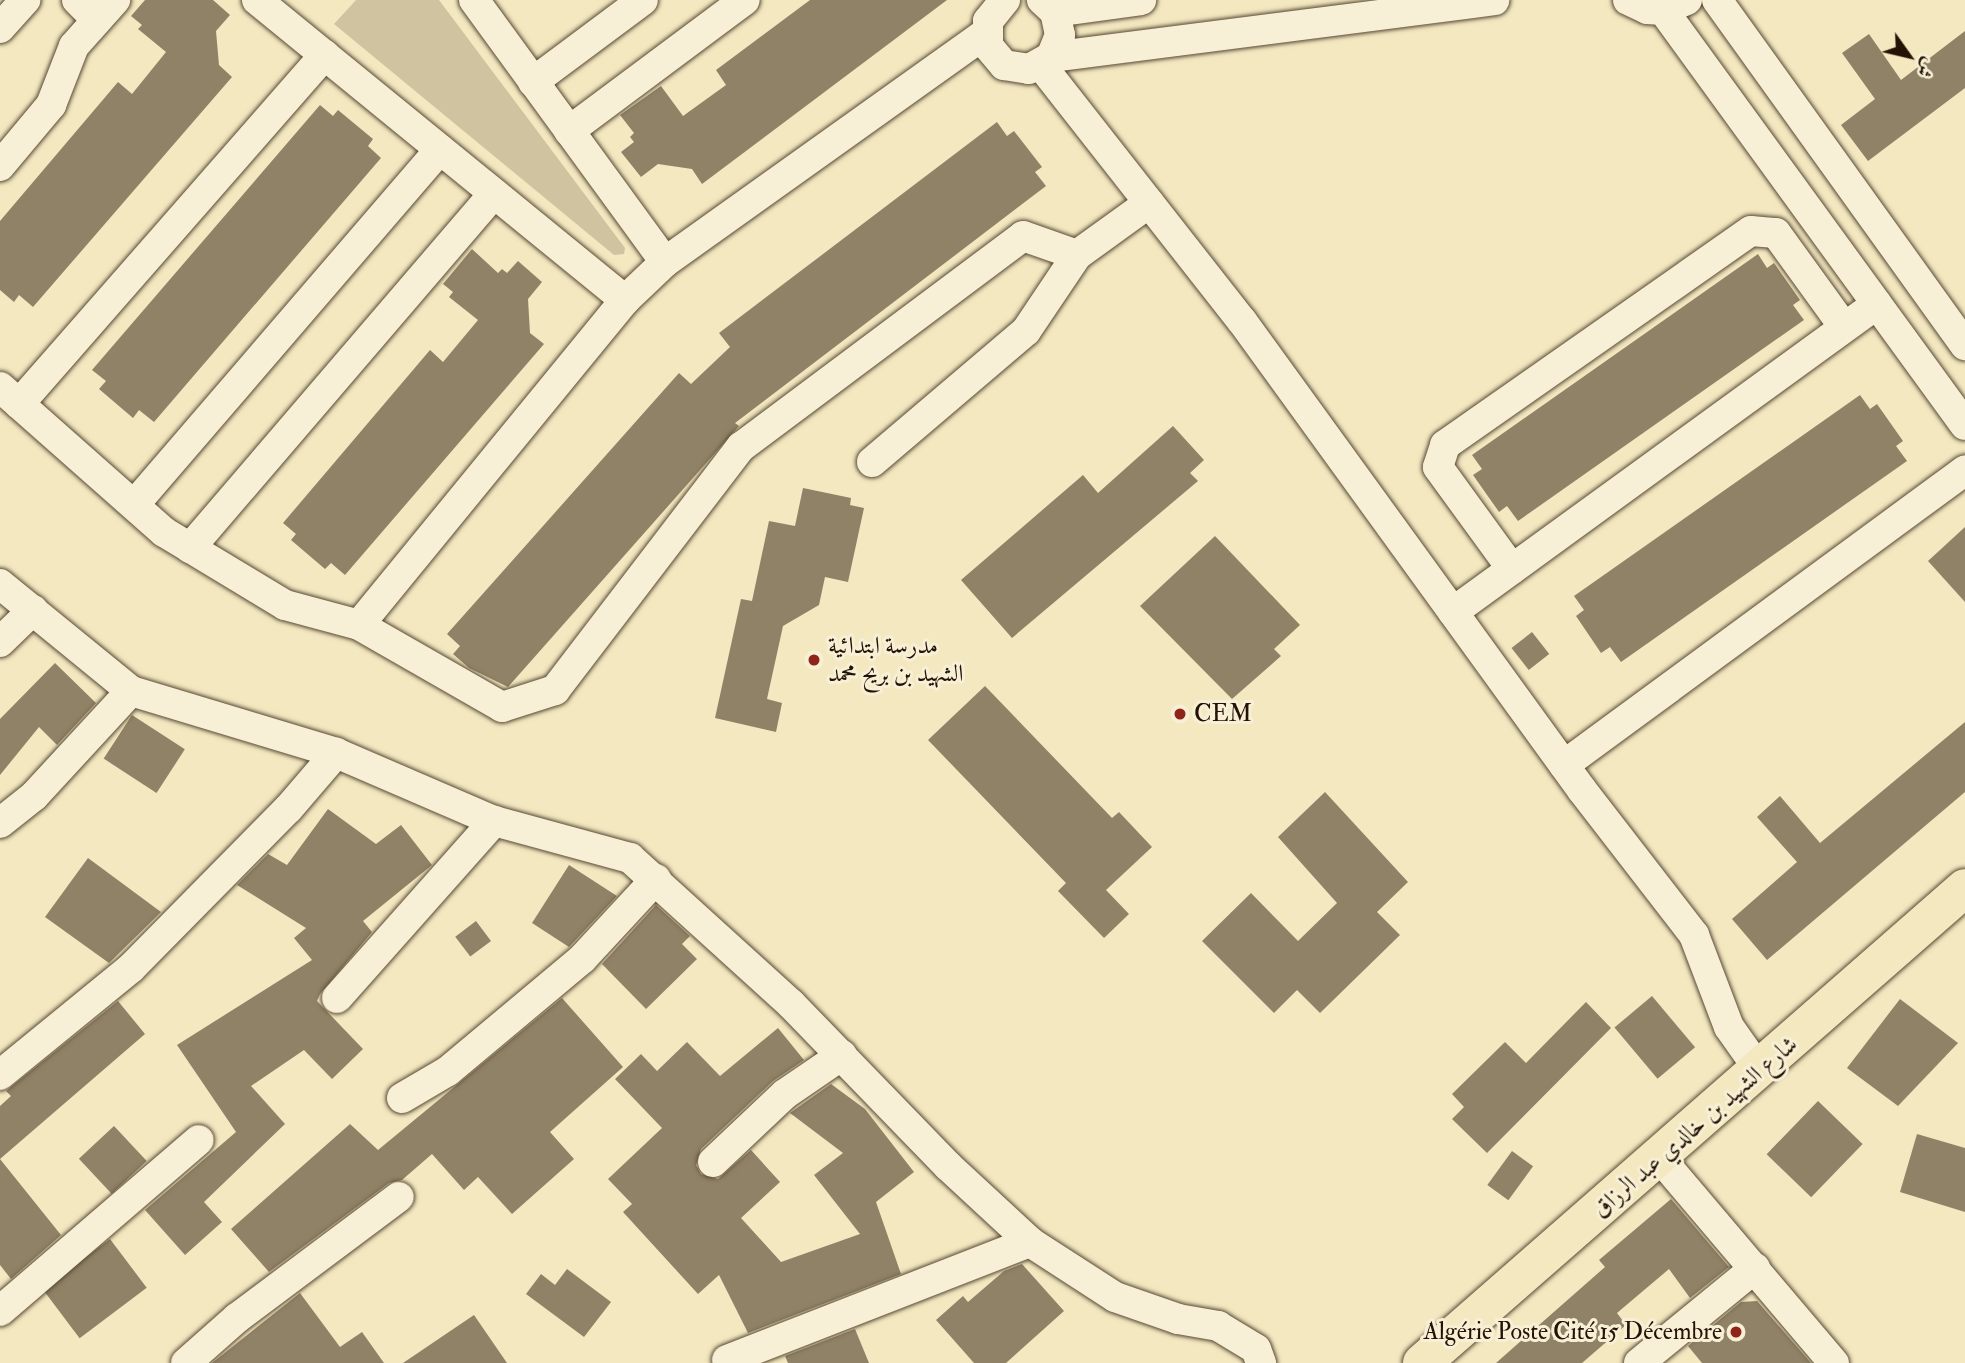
<!DOCTYPE html>
<html>
<head>
<meta charset="utf-8">
<style>
  body { margin:0 }
  #map { position:relative; width:1965px; height:1363px; overflow:hidden; background:#f3e8c0; font-family:"IM FELL Double Pica",Amiri,serif }
  div>[style] { position:absolute }
  [style*='--x'] { left:calc(var(--x)*1px); top:calc(var(--y)*1px); width:calc(var(--w)*1px); rotate:calc(var(--a)*1deg) }
  .green>* { inset:0; background:#d0c4a0 }
  .building>* { inset:0; background:#908266; transform-origin:0 0 }
  .roads { filter:drop-shadow(0 0 2px #584833) drop-shadow(0 0 2px #584833) }
  .minor>* { height:30px; margin:-15px; padding:0 15px; transform-origin:15px; border-radius:15px; background:#f7f0d6 }
  .major>* { height:38px; margin:-19px; padding:0 19px; transform-origin:19px; border-radius:19px; background:#f3e8c0 }
  .dots>* { width:19px; height:19px; translate:-50% -50%; box-sizing:border-box; border:4px solid #f7f0d6; border-radius:50% }
  span { translate:-50% -50%; white-space:nowrap; text-align:center; line-height:1.15; -webkit-text-stroke:6px #f7f0d6; paint-order:stroke }
  .poi-label { font-size:24px; color:#241304 }
  .left { translate:0 -50%; text-align:left }
  .right { translate:-100% -50%; text-align:right }
  .street-label { font-size:24px; color:#241304 }
  .north { position:absolute; left:1874px; top:21px; width:70px; height:70px; -webkit-text-stroke:5px #f7f0d6; paint-order:stroke; rotate:124deg; font-size:19px; font-weight:700; line-height:28px; text-align:center; color:#241304 }
  .north::after { content:''; display:block; margin:auto; width:24px; height:32px; background:#241304; clip-path:polygon(50% 0,100% 100%,50% 72%,0 100%) }
</style>
</head>
<body>
<div id="map">
  <div class="green">
    <i style="clip-path:polygon(356px 0,439px 0,625px 248px,624px 254px,614px 255px,334px 24px)"></i>
  </div>
  <div class="building">
    <i style="clip-path:polygon(145px 0,213px 0,230px 15px,216px 31px,219px 65px,232px 77px,33px 307px,19px 295px,14px 302px,0 290px,0 221px,118px 82px,132px 94px,166px 52px,138px 29px,142px 25px,131px 16px)"></i>
    <i style="clip-path:polygon(810px 0,947px 0,702px 184px,692px 169px,658px 164px,641px 177px,621px 152px,634px 142px,630px 137px,634px 133px,620px 115px,661px 86px,683px 116px,726px 85px,716px 70px)"></i>
    <i style="clip-path:polygon(1965px 31px,1965px 88px,1868px 161px,1841px 125px,1875px 99px,1842px 53px,1869px 34px,1901px 80px)"></i>
    <i style="clip-path:polygon(320px 105px,333px 116px,338px 110px,373px 139px,368px 146px,381px 158px,154px 422px,139px 410px,133px 418px,99px 389px,106px 381px,92px 370px)"></i>
    <i style="clip-path:polygon(997px 122px,1007px 136px,1014px 131px,1042px 167px,1035px 172px,1046px 186px,735px 423px,739px 426px,508px 687px,469px 668px,453px 654px,460px 646px,447px 634px,679px 373px,691px 384px,730px 347px,719px 333px)"></i>
    <i style="clip-path:polygon(472px 249px,498px 273px,502px 269px,507px 273px,518px 261px,542px 282px,528px 299px,530px 333px,544px 344px,345px 575px,331px 563px,325px 569px,291px 540px,296px 534px,283px 523px,430px 350px,443px 362px,478px 320px,449px 297px,453px 292px,443px 284px)"></i>
    <i style="clip-path:polygon(1758px 254px,1767px 268px,1774px 263px,1800px 300px,1793px 305px,1804px 320px,1518px 521px,1507px 506px,1499px 512px,1473px 475px,1482px 469px,1472px 455px)"></i>
    <i style="clip-path:polygon(1860px 395px,1870px 409px,1877px 404px,1903px 441px,1896px 446px,1907px 461px,1621px 662px,1610px 647px,1601px 653px,1576px 616px,1584px 610px,1574px 596px)"></i>
    <i style="clip-path:polygon(1173px 426px,1204px 460px,1190px 473px,1198px 481px,1012px 638px,961px 580px,1083px 475px,1098px 493px)"></i>
    <i style="clip-path:polygon(803px 488px,851px 498px,850px 505px,864px 508px,848px 582px,825px 577px,819px 605px,783px 626px,767px 699px,782px 703px,776px 732px,715px 718px,741px 599px,752px 601px,769px 521px,795px 526px)"></i>
    <i style="clip-path:polygon(1965px 527px,1965px 602px,1928px 561px)"></i>
    <i style="clip-path:polygon(1215px 536px,1300px 625px,1274px 649px,1281px 656px,1232px 699px,1140px 606px)"></i>
    <i style="left:1532px;top:632px;width:28px;height:26px;rotate:52deg"></i>
    <i style="clip-path:polygon(55px 663px,96px 703px,57px 745px,39px 727px,0 775px,0 719px)"></i>
    <i style="clip-path:polygon(985px 686px,1112px 818px,1119px 812px,1152px 847px,1106px 890px,1129px 914px,1104px 938px,1058px 891px,1066px 883px,928px 740px)"></i>
    <i style="left:132px;top:715px;width:63px;height:52px;rotate:33deg"></i>
    <i style="clip-path:polygon(1965px 722px,1965px 792px,1767px 960px,1732px 919px,1797px 862px,1757px 817px,1780px 796px,1820px 843px)"></i>
    <i style="clip-path:polygon(1325px 792px,1408px 882px,1377px 912px,1400px 935px,1320px 1013px,1297px 990px,1274px 1013px,1202px 941px,1251px 893px,1298px 941px,1337px 903px,1278px 837px)"></i>
    <i style="clip-path:polygon(328px 809px,376px 844px,401px 825px,432px 865px,363px 921px,372px 932px,320px 994px,317px 1001px,363px 1049px,332px 1079px,304px 1050px,251px 1086px,285px 1124px,204px 1202px,222px 1222px,185px 1255px,145px 1210px,236px 1132px,177px 1045px,312px 960px,294px 938px,306px 928px,237px 885px,268px 854px,287px 865px)"></i>
    <i style="clip-path:polygon(88px 858px,161px 912px,109px 963px,45px 917px)"></i>
    <i style="clip-path:polygon(569px 865px,617px 896px,569px 947px,532px 923px)"></i>
    <i style="clip-path:polygon(656px 905px,690px 936px,682px 944px,697px 959px,646px 1009px,602px 964px)"></i>
    <i style="left:476px;top:921px;width:25px;height:26px;rotate:53deg"></i>
    <i style="left:1652px;top:996px;width:67px;height:49px;rotate:50deg"></i>
    <i style="clip-path:polygon(562px 998px,623px 1067px,550px 1132px,574px 1159px,512px 1214px,478px 1177px,464px 1190px,432px 1154px,402px 1180px,389px 1183px,269px 1272px,231px 1229px,350px 1124px,378px 1150px)"></i>
    <i style="clip-path:polygon(1900px 999px,1958px 1043px,1898px 1106px,1847px 1068px)"></i>
    <i style="clip-path:polygon(118px 1001px,145px 1034px,0 1159px,61px 1235px,11px 1279px,0 1265px,0 1106px,11px 1096px,6px 1091px)"></i>
    <i style="clip-path:polygon(1586px 1002px,1611px 1028px,1487px 1153px,1452px 1119px,1464px 1107px,1452px 1094px,1505px 1042px,1526px 1063px)"></i>
    <i style="clip-path:polygon(778px 1028px,804px 1060px,773px 1081px,701px 1149px,696px 1165px,701px 1174px,718px 1179px,751px 1150px,780px 1182px,741px 1218px,781px 1262px,860px 1234px,814px 1175px,843px 1153px,790px 1113px,831px 1084px,865px 1109px,914px 1172px,876px 1202px,901px 1274px,748px 1333px,719px 1275px,698px 1294px,623px 1212px,632px 1204px,608px 1179px,662px 1128px,615px 1079px,641px 1054px,657px 1071px,687px 1042px,720px 1076px)"></i>
    <i style="left:1818px;top:1101px;width:62px;height:74px;rotate:44deg"></i>
    <i style="left:114px;top:1126px;width:48px;height:48px;rotate:47deg"></i>
    <i style="clip-path:polygon(1917px 1134px,1965px 1148px,1965px 1212px,1900px 1192px)"></i>
    <i style="left:1512px;top:1151px;width:26px;height:42px;rotate:36deg"></i>
    <i style="clip-path:polygon(1671px 1199px,1729px 1267px,1690px 1298px,1669px 1269px,1617px 1313px,1626px 1325px,1582px 1363px,1496px 1363px,1605px 1267px,1599px 1260px)"></i>
    <i style="left:110px;top:1239px;width:61px;height:84px;rotate:53deg"></i>
    <i style="clip-path:polygon(1022px 1264px,1064px 1311px,1006px 1363px,974px 1363px,936px 1320px,963px 1296px,968px 1302px,1004px 1271px)"></i>
    <i style="clip-path:polygon(567px 1269px,611px 1302px,584px 1337px,526px 1294px,541px 1274px,555px 1285px)"></i>
    <i style="clip-path:polygon(300px 1293px,340px 1347px,362px 1332px,384px 1363px,212px 1363px)"></i>
    <i style="clip-path:polygon(1757px 1301px,1811px 1363px,1702px 1363px,1688px 1346px,1741px 1302px)"></i>
    <i style="clip-path:polygon(474px 1315px,507px 1363px,403px 1363px)"></i>
    <i style="clip-path:polygon(855px 1329px,869px 1363px,788px 1363px,785px 1356px)"></i>
  </div>
  <div class="roads">
    <div class="minor">
      <i style="--x:77;--y:0;--w:28;--a:45"></i>
      <i style="--x:257;--y:0;--w:475;--a:39.2"></i>
      <i style="--x:474;--y:0;--w:324;--a:53.9"></i>
      <i style="--x:1005;--y:0;--w:27;--a:129"></i>
      <i style="--x:988;--y:21;--w:25;--a:90"></i>
      <i style="--x:988;--y:46;--w:25;--a:50"></i>
      <i style="--x:1004;--y:65;--w:25;--a:9"></i>
      <i style="--x:1029;--y:69;--w:25;--a:-29"></i>
      <i style="--x:1051;--y:57;--w:24;--a:-68"></i>
      <i style="--x:1060;--y:35;--w:24;--a:-102"></i>
      <i style="--x:1055;--y:12;--w:18;--a:-137"></i>
      <i style="--x:1628;--y:0;--w:21;--a:25"></i>
      <i style="--x:1647;--y:9;--w:16;--a:4"></i>
      <i style="--x:1663;--y:10;--w:26;--a:-23"></i>
      <i style="--x:1717;--y:0;--w:425;--a:54.3"></i>
      <i style="--x:1663;--y:10;--w:513;--a:53.96"></i>
      <i style="--x:1055;--y:12;--w:87;--a:-7.9"></i>
      <i style="--x:0;--y:28;--w:38;--a:-48"></i>
      <i style="--x:1051;--y:57;--w:447;--a:-7.3"></i>
      <i style="--x:1041;--y:65;--w:325;--a:51.9"></i>
      <i style="--x:1242;--y:321;--w:579;--a:54.06"></i>
      <i style="--x:1582;--y:790;--w:183;--a:52.3"></i>
      <i style="--x:1694;--y:935;--w:98;--a:69.2"></i>
      <i style="--x:1729;--y:1027;--w:54;--a:54.8"></i>
      <i style="--x:533;--y:82;--w:137;--a:-36.7"></i>
      <i style="--x:569;--y:131;--w:219;--a:-36.7"></i>
      <i style="--x:0;--y:166;--w:80;--a:-50.1"></i>
      <i style="--x:51;--y:105;--w:63;--a:-68.7"></i>
      <i style="--x:74;--y:46;--w:62;--a:-48.3"></i>
      <i style="--x:0;--y:387;--w:219;--a:41.5"></i>
      <i style="--x:164;--y:532;--w:141;--a:31.1"></i>
      <i style="--x:285;--y:605;--w:77;--a:15.1"></i>
      <i style="--x:359;--y:625;--w:165;--a:29.8"></i>
      <i style="--x:502;--y:707;--w:56;--a:-17.8"></i>
      <i style="--x:555;--y:690;--w:306;--a:-52.6"></i>
      <i style="--x:741;--y:447;--w:352;--a:-36.8"></i>
      <i style="--x:1023;--y:236;--w:57;--a:19.4"></i>
      <i style="--x:1077;--y:255;--w:89;--a:-35.8"></i>
      <i style="--x:19;--y:404;--w:464;--a:-48.8"></i>
      <i style="--x:872;--y:462;--w:202;--a:-40.4"></i>
      <i style="--x:1026;--y:331;--w:92;--a:-56.1"></i>
      <i style="--x:134;--y:505;--w:469;--a:-49.3"></i>
      <i style="--x:190;--y:548;--w:467;--a:-49.4"></i>
      <i style="--x:1512;--y:569;--w:126;--a:-126"></i>
      <i style="--x:1438;--y:467;--w:23;--a:-72"></i>
      <i style="--x:1445;--y:445;--w:373;--a:-35"></i>
      <i style="--x:1751;--y:231;--w:25;--a:5"></i>
      <i style="--x:1776;--y:233;--w:116;--a:54.1"></i>
      <i style="--x:0;--y:584;--w:169;--a:39.2"></i>
      <i style="--x:131;--y:691;--w:214;--a:16.8"></i>
      <i style="--x:336;--y:753;--w:172;--a:23.3"></i>
      <i style="--x:494;--y:821;--w:141;--a:15.2"></i>
      <i style="--x:630;--y:858;--w:217;--a:42.2"></i>
      <i style="--x:791;--y:1004;--w:226;--a:45.9"></i>
      <i style="--x:948;--y:1166;--w:112;--a:42.8"></i>
      <i style="--x:1030;--y:1242;--w:101;--a:32.9"></i>
      <i style="--x:1115;--y:1297;--w:67;--a:19.2"></i>
      <i style="--x:1178;--y:1319;--w:41;--a:9.9"></i>
      <i style="--x:1218;--y:1326;--w:44;--a:31.2"></i>
      <i style="--x:1256;--y:1349;--w:15;--a:70"></i>
      <i style="--x:1453;--y:612;--w:524;--a:-36"></i>
      <i style="--x:359;--y:625;--w:420;--a:-50.7"></i>
      <i style="--x:625;--y:300;--w:55;--a:-43.5"></i>
      <i style="--x:665;--y:262;--w:394;--a:-35.5"></i>
      <i style="--x:0;--y:642;--w:46;--a:-44.1"></i>
      <i style="--x:1564;--y:765;--w:498;--a:-36.3"></i>
      <i style="--x:0;--y:823;--w:43;--a:-38.5"></i>
      <i style="--x:34;--y:796;--w:143;--a:-47.3"></i>
      <i style="--x:337;--y:998;--w:237;--a:-48.4"></i>
      <i style="--x:0;--y:1075;--w:169;--a:-39.2"></i>
      <i style="--x:131;--y:968;--w:223;--a:-45.4"></i>
      <i style="--x:288;--y:809;--w:74;--a:-49.4"></i>
      <i style="--x:402;--y:1098;--w:53;--a:-30.4"></i>
      <i style="--x:448;--y:1071;--w:175;--a:-39.9"></i>
      <i style="--x:582;--y:959;--w:109;--a:-47.2"></i>
      <i style="--x:1660;--y:1158;--w:269;--a:49.7"></i>
      <i style="--x:713;--y:1162;--w:99;--a:-43.4"></i>
      <i style="--x:785;--y:1094;--w:69;--a:-34.4"></i>
      <i style="--x:0;--y:1311;--w:262;--a:-40.7"></i>
      <i style="--x:727;--y:1360;--w:325;--a:-21.3"></i>
      <i style="--x:186;--y:1363;--w:68;--a:-41.4"></i>
      <i style="--x:237;--y:1318;--w:202;--a:-36.8"></i>
      <i style="--x:1639;--y:1363;--w:150;--a:-39.3"></i>
    </div>
    <div class="major">
      <i style="--x:1422;--y:1363;--w:721;--a:-41.18"></i>
    </div>
  </div>
  <div class="dots">
    <i style="left:814px;top:660px;background:#8f2418"></i>
    <i style="left:1180px;top:714px;background:#8f2418"></i>
    <i style="left:1736px;top:1332px;background:#8f2418"></i>
  </div>
  <div class="poi-label">
    <span class="left" style="left:828px;top:660px">مدرسة ابتدائية<br>الشهيد بن بريح محمد</span>
    <span class="left" style="left:1194px;top:714px">CEM</span>
    <span class="right" style="left:1722px;top:1332px">Algérie Poste Cité 15 Décembre</span>
  </div>
  <div class="street-label">
    <span style="left:1695px;top:1127px;rotate:-41deg">شارع الشهيد بن خالدي عبد الرزاق</span>
  </div>
  <div class="north">ش</div>
</div>
</body>
</html>
